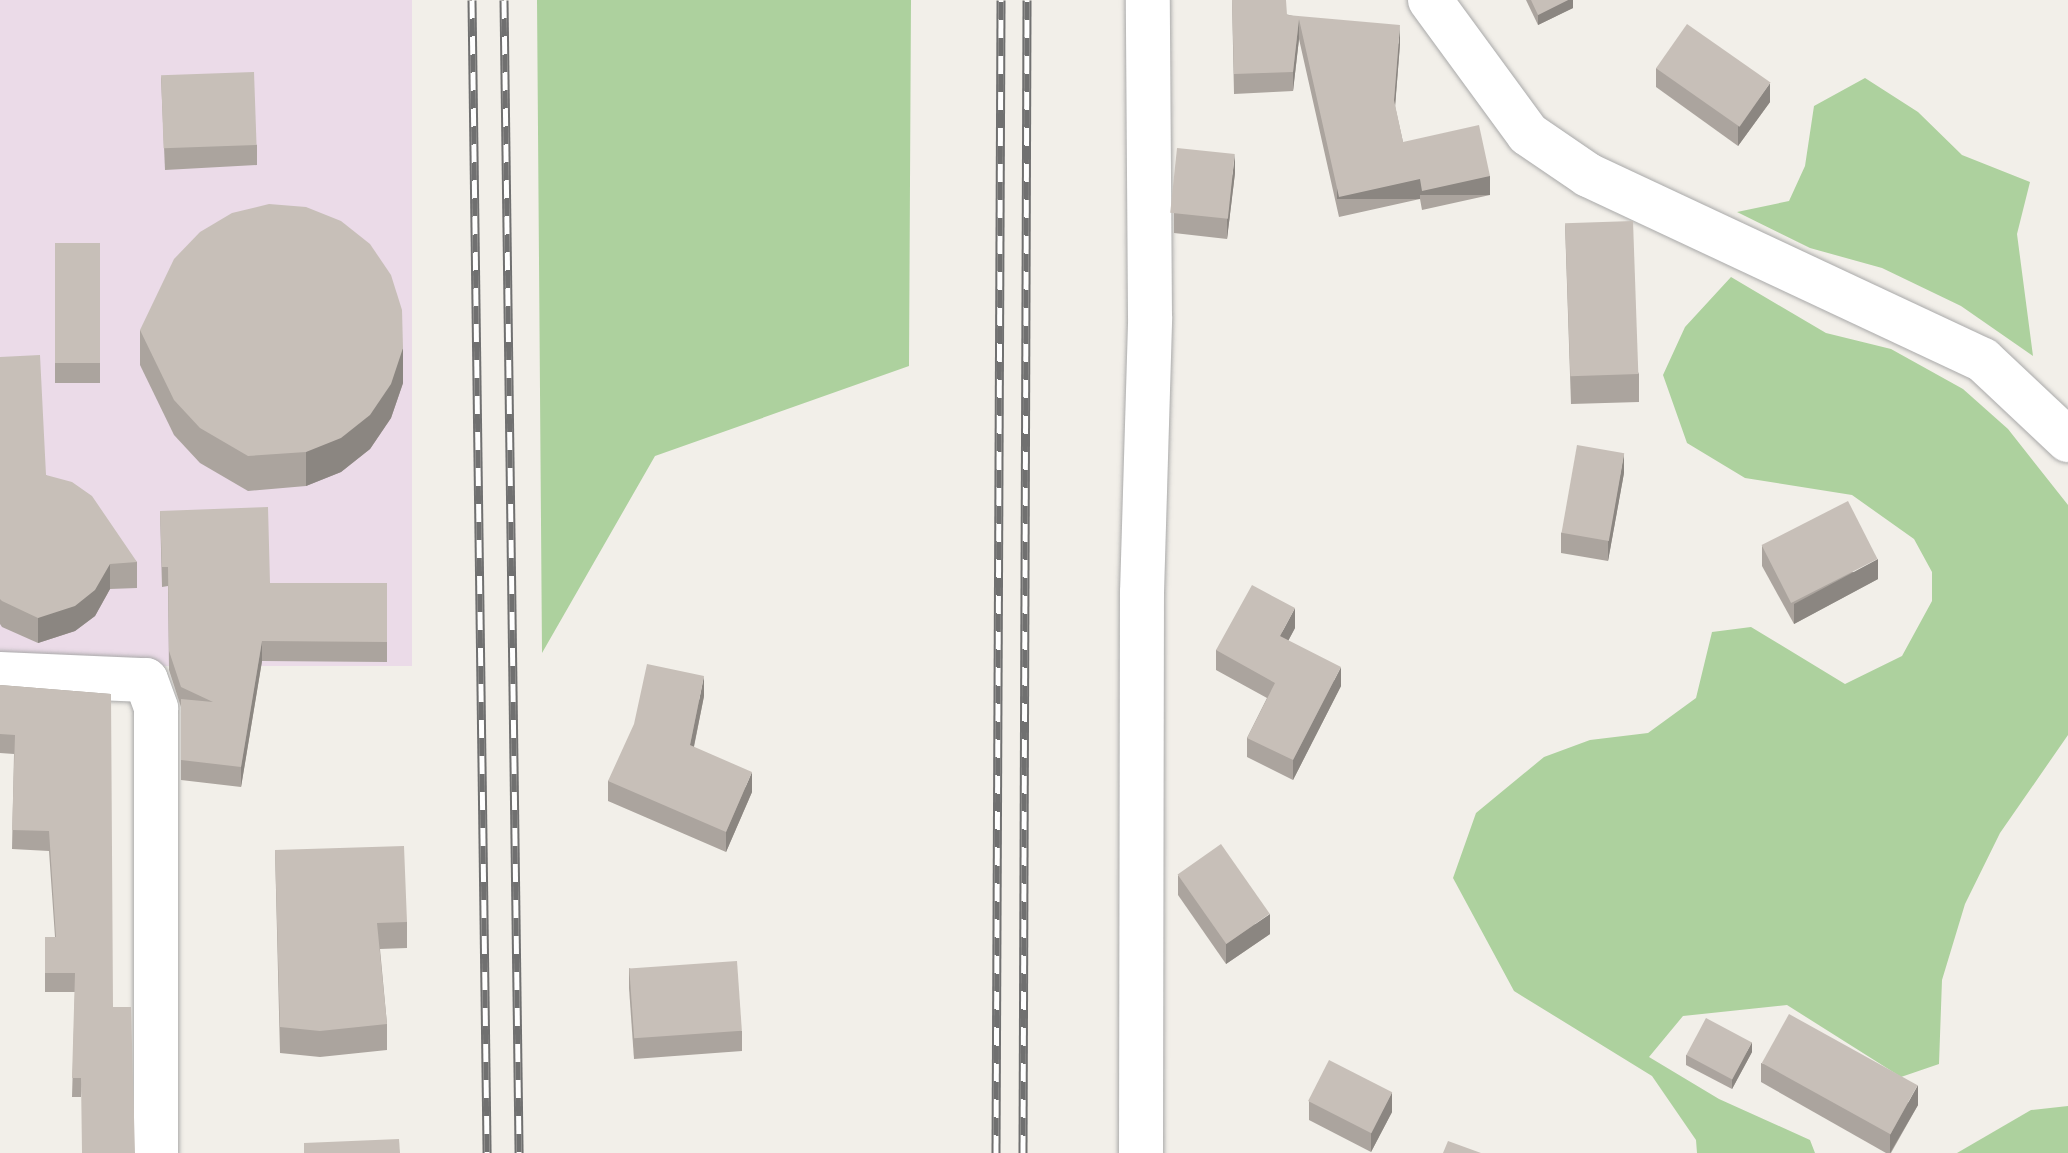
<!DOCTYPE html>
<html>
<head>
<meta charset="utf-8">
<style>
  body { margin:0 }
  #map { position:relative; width:2068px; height:1153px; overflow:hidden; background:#f2efe9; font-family:Helvetica,sans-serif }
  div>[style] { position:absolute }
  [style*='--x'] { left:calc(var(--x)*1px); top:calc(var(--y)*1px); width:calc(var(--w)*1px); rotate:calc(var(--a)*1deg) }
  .industrial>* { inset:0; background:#ebdbe8; transform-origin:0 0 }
  .forest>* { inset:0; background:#add19e }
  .roads { filter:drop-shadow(0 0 2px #a9a9a9) drop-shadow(0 0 2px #a9a9a9) }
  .minor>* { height:44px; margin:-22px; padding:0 22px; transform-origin:22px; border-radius:22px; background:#fff }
  .rail>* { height:9px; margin-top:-4.5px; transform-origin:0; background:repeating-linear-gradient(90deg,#fff 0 18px,#707070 0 36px); box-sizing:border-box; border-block:2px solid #707070 }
  .wall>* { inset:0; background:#aba49e; transform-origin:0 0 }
  .shaded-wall>* { inset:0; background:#8b8681; transform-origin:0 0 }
  .building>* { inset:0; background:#c7bfb8; transform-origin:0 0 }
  span { translate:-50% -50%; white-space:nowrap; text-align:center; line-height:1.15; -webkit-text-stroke:6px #fff; paint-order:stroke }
</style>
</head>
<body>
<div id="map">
  <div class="industrial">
    <i style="left:0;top:0;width:412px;height:666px"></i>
  </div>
  <div class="forest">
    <i style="clip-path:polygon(537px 0,911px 0,909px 366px,655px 456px,542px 653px)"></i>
    <i style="clip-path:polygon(1865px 78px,1918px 112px,1962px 155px,2030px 182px,2017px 234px,2033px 356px,1961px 306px,1882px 268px,1810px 248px,1737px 212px,1789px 201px,1805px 166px,1814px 106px)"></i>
    <i style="clip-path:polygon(1731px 277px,1826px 333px,1891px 349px,1963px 389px,2008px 429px,2068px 505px,2068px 735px,2000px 833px,1965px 904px,1942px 980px,1939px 1064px,1901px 1077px,1787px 1005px,1683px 1016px,1649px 1057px,1719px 1099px,1810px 1140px,1815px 1153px,1697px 1153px,1696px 1140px,1652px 1076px,1514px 991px,1453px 878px,1476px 813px,1544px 757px,1590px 740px,1648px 733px,1696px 698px,1712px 632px,1751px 627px,1845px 684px,1902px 656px,1932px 601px,1932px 572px,1914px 539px,1852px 495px,1745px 478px,1687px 443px,1663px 375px,1685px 327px)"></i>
    <i style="clip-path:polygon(2068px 1106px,2068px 1153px,1957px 1153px,2031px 1110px)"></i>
  </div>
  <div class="roads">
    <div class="minor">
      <i style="--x:1430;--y:0;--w:166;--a:53.8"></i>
      <i style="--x:1528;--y:134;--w:73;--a:34.3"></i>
      <i style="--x:1588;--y:175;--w:436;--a:25.1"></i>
      <i style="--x:1983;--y:360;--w:117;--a:43.3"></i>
      <i style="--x:0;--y:674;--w:146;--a:2.4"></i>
      <i style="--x:146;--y:680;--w:30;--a:70"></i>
      <i style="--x:156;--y:708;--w:445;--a:90"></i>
      <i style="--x:1141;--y:1153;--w:560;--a:-89.9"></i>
      <i style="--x:1142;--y:593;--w:276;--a:-88.3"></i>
      <i style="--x:1150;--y:317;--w:317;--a:-90.4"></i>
    </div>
  </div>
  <div class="rail">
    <i style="--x:472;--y:0;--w:1153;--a:89.25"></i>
    <i style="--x:504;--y:0;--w:1153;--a:89.25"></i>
    <i style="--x:996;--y:1153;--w:1153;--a:-89.75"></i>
    <i style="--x:1023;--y:1153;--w:1153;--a:-89.8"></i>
  </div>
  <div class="wall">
    <i style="clip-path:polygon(1232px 0,1400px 44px,1395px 106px,1403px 142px,1490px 195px,1422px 210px,1420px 199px,1339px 217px,1299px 39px,1293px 91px,1234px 94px)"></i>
    <i style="clip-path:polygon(1526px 0,1573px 0,1573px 8px,1538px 25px)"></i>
    <i style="clip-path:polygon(1656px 68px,1770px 102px,1738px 146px,1656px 87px)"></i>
    <i style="clip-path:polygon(161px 77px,257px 145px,257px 165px,165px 170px)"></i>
    <i style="clip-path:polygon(1235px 173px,1227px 239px,1174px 233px,1174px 213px)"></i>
    <i style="clip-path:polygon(1565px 224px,1639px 374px,1639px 402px,1571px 404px)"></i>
    <i style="left:100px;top:243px;width:140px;height:45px;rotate:90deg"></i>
    <i style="clip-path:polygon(140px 330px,403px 383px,391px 418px,370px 449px,341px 472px,306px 486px,248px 491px,200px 463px,174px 435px,140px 365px)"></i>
    <i style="clip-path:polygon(0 357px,46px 475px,137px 562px,137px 588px,110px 589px,95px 616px,75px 631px,38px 643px,2px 627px,0 624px)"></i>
    <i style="clip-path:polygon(1624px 473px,1608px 561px,1561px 553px,1561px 533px)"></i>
    <i style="clip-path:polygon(160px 511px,270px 583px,387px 583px,387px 662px,262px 661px,241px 787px,181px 780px,181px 707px,169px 670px,168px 586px,162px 587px)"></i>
    <i style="clip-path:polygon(1762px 546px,1878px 579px,1794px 624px,1762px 566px)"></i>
    <i style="clip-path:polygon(1295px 628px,1288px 641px,1341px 686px,1293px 780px,1247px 757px,1247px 738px,1267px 698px,1216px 670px,1216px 650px)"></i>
    <i style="clip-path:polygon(0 685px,111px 694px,81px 1097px,72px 1097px,75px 992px,45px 992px,45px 937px,55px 937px,49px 851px,12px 849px,14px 754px,0 753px)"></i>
    <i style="clip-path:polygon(704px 696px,694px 747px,752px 792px,726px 852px,608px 801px,608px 781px)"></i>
    <i style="clip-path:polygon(275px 850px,407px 922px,407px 948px,380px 949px,387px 1024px,387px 1050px,320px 1057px,280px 1053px)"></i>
    <i style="clip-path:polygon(1178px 875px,1270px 934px,1226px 964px,1178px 895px)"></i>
    <i style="clip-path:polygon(629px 968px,742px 1031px,742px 1051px,634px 1059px,629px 988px)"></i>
    <i style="clip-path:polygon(1752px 1052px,1732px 1089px,1686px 1065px,1686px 1055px)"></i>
    <i style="clip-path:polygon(1761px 1063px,1918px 1105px,1891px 1153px,1886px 1153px,1761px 1082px)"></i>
    <i style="clip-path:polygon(1309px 1101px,1392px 1112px,1371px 1152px,1309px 1120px)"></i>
  </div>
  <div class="shaded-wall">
    <i style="clip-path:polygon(1568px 0,1573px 0,1573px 8px,1538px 25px,1538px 15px)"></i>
    <i style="clip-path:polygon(1299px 19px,1299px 39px,1293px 91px,1293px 72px)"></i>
    <i style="clip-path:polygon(1400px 25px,1400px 44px,1394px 120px,1394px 100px)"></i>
    <i style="clip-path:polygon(1770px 83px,1770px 102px,1738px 146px,1738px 127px)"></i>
    <i style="clip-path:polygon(1235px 154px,1235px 173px,1227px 239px,1227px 219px)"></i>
    <i style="left:1490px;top:176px;width:19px;height:70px;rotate:90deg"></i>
    <i style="left:1420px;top:179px;width:20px;height:83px;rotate:90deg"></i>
    <i style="clip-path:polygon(403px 348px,403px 383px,391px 418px,370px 449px,341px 472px,306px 486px,306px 452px)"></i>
    <i style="clip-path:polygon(1624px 453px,1624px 473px,1608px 561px,1608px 542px)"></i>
    <i style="clip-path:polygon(1878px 559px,1878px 579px,1794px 624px,1794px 604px)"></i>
    <i style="clip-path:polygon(110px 564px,110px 589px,95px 616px,75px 631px,38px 643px,38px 618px)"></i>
    <i style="clip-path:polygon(1295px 608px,1295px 628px,1280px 656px,1280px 636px)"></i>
    <i style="clip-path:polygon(262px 641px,262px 661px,241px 787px,241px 767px)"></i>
    <i style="clip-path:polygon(1341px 667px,1341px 686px,1293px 780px,1293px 760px)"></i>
    <i style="clip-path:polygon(704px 676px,704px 696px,690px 765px,690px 745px)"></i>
    <i style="clip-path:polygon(752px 772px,752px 792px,726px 852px,726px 832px)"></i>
    <i style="clip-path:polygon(1270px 914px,1270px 934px,1226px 964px,1226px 944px)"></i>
    <i style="clip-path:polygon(1752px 1042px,1752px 1052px,1732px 1089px,1732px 1079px)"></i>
    <i style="clip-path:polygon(1918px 1085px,1918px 1105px,1890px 1153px,1890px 1135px)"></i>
    <i style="clip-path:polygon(1392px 1092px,1392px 1112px,1371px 1152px,1371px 1132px)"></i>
  </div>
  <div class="building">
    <i style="clip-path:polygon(1232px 0,1286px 0,1287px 15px,1400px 25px,1394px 100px,1403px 142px,1479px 125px,1490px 176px,1422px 191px,1420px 179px,1339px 197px,1299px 19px,1293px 72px,1234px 74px)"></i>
    <i style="clip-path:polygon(1531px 0,1568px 0,1538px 15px)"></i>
    <i style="left:1687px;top:24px;width:102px;height:54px;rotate:35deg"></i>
    <i style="left:254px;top:72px;width:73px;height:93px;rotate:88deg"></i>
    <i style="left:1177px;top:148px;width:58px;height:65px;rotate:6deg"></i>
    <i style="clip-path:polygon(269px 204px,306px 207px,341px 221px,370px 244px,391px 275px,402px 310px,403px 348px,391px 384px,370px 415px,341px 438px,306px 452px,248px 456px,200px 428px,174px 400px,140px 330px,174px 259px,200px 232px,232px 213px)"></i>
    <i style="left:1633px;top:221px;width:153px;height:68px;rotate:88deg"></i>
    <i style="left:100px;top:243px;width:120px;height:45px;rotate:90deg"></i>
    <i style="clip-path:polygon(40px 355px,46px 475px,72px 482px,92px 496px,137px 562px,110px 564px,95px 590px,75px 606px,38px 618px,2px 601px,0 599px,0 357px)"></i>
    <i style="left:1577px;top:445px;width:48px;height:89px;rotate:10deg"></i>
    <i style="left:1848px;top:501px;width:65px;height:97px;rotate:63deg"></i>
    <i style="clip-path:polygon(268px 507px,270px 583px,387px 583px,387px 642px,262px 641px,241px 767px,181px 760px,181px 699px,213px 702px,181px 687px,169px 651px,168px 567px,162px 567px,160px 511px)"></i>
    <i style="clip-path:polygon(1252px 585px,1295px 608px,1280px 636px,1341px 667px,1293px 760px,1247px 738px,1275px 683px,1216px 650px)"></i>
    <i style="clip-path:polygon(647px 664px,704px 676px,690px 745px,752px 772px,726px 832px,608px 781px,634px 724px)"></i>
    <i style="clip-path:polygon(0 685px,111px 694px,113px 1007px,131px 1007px,135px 1153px,82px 1153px,81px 1078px,72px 1078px,75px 973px,45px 973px,45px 937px,56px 937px,49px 831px,12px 830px,15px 735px,0 734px)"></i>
    <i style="left:1221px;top:844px;width:85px;height:53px;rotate:55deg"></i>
    <i style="clip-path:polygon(404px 846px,407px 922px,377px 923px,387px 1024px,320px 1031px,280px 1027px,275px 850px)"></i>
    <i style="left:737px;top:961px;width:70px;height:108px;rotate:86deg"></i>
    <i style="left:1789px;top:1014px;width:147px;height:56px;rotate:29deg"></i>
    <i style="left:1706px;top:1018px;width:52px;height:42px;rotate:28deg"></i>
    <i style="left:1329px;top:1060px;width:71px;height:46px;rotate:27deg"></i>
    <i style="clip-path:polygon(399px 1139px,400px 1153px,304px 1153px,304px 1143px)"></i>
    <i style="clip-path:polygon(1448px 1141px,1481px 1153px,1443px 1153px)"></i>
  </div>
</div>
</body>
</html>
